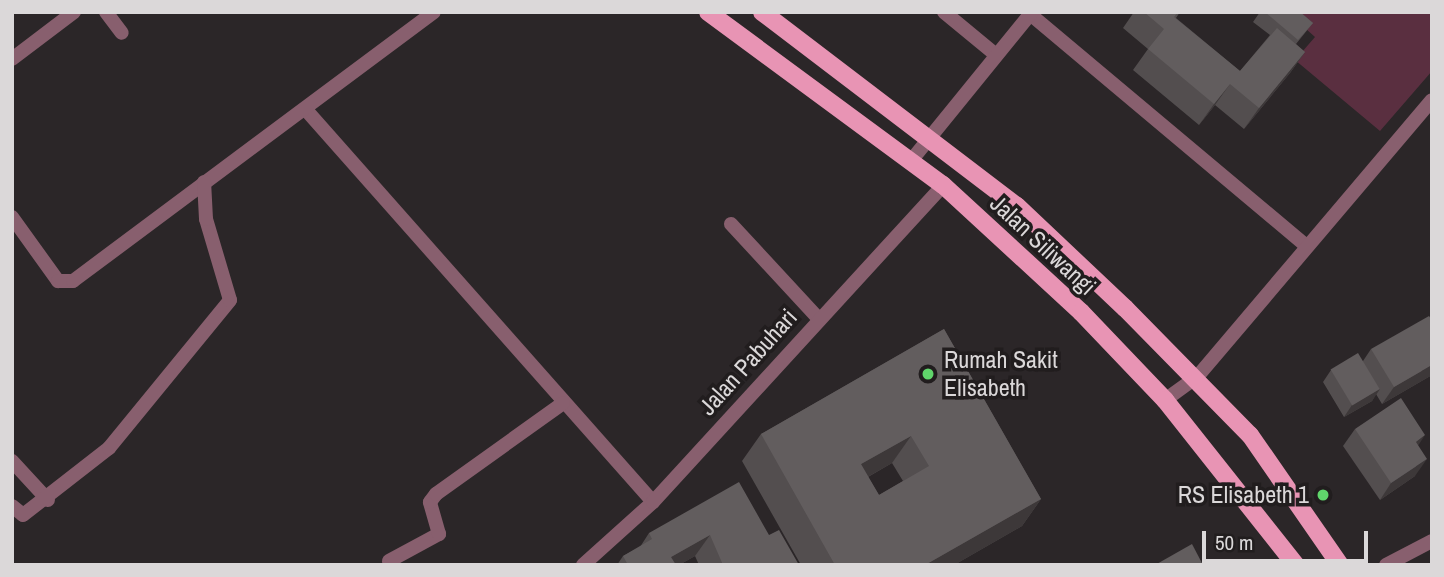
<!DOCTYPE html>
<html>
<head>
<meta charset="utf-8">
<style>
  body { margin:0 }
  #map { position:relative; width:1444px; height:577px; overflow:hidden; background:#2b2628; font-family:"Archivo Narrow",sans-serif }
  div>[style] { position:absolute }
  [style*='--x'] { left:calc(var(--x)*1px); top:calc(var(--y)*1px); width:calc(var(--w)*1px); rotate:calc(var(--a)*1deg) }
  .green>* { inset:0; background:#5a2f40 }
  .minor>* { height:14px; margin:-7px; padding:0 7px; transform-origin:7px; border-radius:7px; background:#885f6e }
  .primary>* { height:18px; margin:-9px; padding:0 9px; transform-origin:9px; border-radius:9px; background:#e894b4 }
  .wall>* { inset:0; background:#534e4f }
  .shaded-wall>* { inset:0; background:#3d3839 }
  .building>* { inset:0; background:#625d5e; transform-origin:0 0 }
  .dots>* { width:19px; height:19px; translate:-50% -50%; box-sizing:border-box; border:4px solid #211d1e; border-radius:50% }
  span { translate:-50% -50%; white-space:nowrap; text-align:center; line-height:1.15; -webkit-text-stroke:7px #211d1e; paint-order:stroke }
  .street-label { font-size:24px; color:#dbd8d9 }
  .poi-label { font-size:24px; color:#dbd8d9 }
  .left { translate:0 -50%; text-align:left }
  .right { translate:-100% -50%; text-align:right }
  .frame { position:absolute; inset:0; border:14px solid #dbd8d9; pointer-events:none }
  .scale { position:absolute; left:1202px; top:531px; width:166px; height:32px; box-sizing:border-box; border:4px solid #dbd8d9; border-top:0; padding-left:9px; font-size:21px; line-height:24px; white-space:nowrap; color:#dbd8d9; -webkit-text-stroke:5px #211d1e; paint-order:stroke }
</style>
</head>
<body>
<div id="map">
  <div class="green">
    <i style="clip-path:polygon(1287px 12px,1432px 12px,1432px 71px,1380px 131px,1295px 60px,1315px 37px)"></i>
  </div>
  <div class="minor">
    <i style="--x:106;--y:12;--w:26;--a:53"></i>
    <i style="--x:944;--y:12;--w:67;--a:39.6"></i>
    <i style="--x:1030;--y:14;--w:361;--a:40"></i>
    <i style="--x:12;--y:59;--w:78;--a:-37.2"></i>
    <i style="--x:307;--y:111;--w:522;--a:48.49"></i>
    <i style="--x:910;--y:162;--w:193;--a:-50.9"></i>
    <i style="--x:12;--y:217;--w:79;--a:54.3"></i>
    <i style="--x:58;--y:281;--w:15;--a:0"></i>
    <i style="--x:73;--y:281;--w:450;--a:-36.7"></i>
    <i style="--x:731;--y:224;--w:128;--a:47.2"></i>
    <i style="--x:1165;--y:400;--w:39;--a:-36"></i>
    <i style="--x:1197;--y:377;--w:363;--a:-49.7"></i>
    <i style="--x:12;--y:461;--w:53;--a:47.3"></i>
    <i style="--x:12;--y:506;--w:14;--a:39"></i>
    <i style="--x:23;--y:515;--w:109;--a:-37.9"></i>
    <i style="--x:109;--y:448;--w:191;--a:-50.7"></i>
    <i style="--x:230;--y:300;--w:84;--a:-106.5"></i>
    <i style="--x:206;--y:219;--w:37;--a:-93"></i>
    <i style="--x:389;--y:561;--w:57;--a:-28.4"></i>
    <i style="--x:439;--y:534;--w:33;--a:-106"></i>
    <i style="--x:430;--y:502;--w:10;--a:-53"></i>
    <i style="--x:436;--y:494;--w:156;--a:-35.6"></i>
    <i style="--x:583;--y:565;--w:94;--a:-42"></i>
    <i style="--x:653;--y:502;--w:430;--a:-47.5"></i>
    <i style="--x:1386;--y:565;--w:52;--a:-27.6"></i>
  </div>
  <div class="primary">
    <i style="--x:708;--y:12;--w:292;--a:36.4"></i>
    <i style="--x:943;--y:185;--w:188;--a:42.6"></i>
    <i style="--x:1081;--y:312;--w:122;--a:46.3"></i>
    <i style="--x:1165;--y:400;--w:211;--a:51.6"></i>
    <i style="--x:762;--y:12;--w:320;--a:37.3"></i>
    <i style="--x:1017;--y:206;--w:149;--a:43.4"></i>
    <i style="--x:1125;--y:308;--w:178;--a:45.5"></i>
    <i style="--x:1250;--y:435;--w:158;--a:55.3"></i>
  </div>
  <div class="wall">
    <i style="clip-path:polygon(1134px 12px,1180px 12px,1176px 18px,1240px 71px,1270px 35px,1253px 22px,1260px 12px,1300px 12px,1313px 23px,1296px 44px,1305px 52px,1290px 73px,1244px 129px,1215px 105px,1199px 125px,1133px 70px,1148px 49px,1123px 28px)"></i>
    <i style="clip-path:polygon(evenodd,944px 329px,1041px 499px,1022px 526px,954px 565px,801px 565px,742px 461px,761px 434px,944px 329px,892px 463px,903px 481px,879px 495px,868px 477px,892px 463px)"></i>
    <i style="clip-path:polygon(1371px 349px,1432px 375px,1382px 404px,1376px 394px,1372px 401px,1344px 417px,1323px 382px,1331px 370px,1363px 361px)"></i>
    <i style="clip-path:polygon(1355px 429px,1418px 446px,1415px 476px,1380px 500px,1343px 446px)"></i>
    <i style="clip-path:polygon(649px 533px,769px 535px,799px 565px,699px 565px,695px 556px,679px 565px,617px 565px,623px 556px,640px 547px)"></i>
  </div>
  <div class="shaded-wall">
    <i style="clip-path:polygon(1305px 52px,1290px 73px,1244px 129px,1259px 108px)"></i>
    <i style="clip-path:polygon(1230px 84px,1215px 105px,1199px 125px,1214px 104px)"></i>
    <i style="clip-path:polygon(1432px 365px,1432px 375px,1382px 404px,1394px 387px)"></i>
    <i style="clip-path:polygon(1380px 389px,1372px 401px,1344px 417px,1352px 405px)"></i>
    <i style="clip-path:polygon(1425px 435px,1414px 452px,1416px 442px)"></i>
    <i style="clip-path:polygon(911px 436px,892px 463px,843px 491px,861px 464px)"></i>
    <i style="clip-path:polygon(1427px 459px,1415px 476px,1380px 500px,1391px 483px)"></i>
    <i style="clip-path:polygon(1041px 499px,1022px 526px,954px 565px,925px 565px)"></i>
    <i style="clip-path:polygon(710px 535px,695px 556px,679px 565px,666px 565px,671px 557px)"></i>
  </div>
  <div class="building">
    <i style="clip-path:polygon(1144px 12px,1178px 12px,1174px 17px,1240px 71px,1277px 28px,1305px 52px,1259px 108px,1230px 84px,1214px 104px,1148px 49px,1164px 29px)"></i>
    <i style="clip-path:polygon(1265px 12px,1300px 12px,1313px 23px,1298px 40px)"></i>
    <i style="clip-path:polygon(1429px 316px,1432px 320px,1432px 365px,1394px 387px,1371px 349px)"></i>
    <i style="clip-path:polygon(evenodd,944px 329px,1041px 499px,925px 565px,835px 565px,761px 434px,944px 329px,911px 436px,929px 466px,879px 495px,861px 464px,911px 436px)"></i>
    <i style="left:1358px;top:353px;width:42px;height:32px;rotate:59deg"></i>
    <i style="clip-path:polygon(1401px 398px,1425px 435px,1416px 442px,1427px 459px,1391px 483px,1355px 429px)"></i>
    <i style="clip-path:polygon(739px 482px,769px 535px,779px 530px,799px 565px,723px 565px,710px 535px,671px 557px,676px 565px,628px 565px,623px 556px,652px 539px,649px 533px)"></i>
    <i style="clip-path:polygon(1192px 544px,1203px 565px,1155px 565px)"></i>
  </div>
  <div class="dots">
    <i style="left:928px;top:374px;background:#60d56b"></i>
    <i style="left:1323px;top:495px;background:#60d56b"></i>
  </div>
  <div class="street-label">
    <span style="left:1043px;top:245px;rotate:43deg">Jalan Siliwangi</span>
    <span style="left:748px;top:362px;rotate:-48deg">Jalan Pabuhari</span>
  </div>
  <div class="poi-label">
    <span class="left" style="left:944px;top:374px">Rumah Sakit<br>Elisabeth</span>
    <span class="right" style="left:1309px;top:495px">RS Elisabeth 1</span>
  </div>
  <div class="frame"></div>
  <div class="scale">50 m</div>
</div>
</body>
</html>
